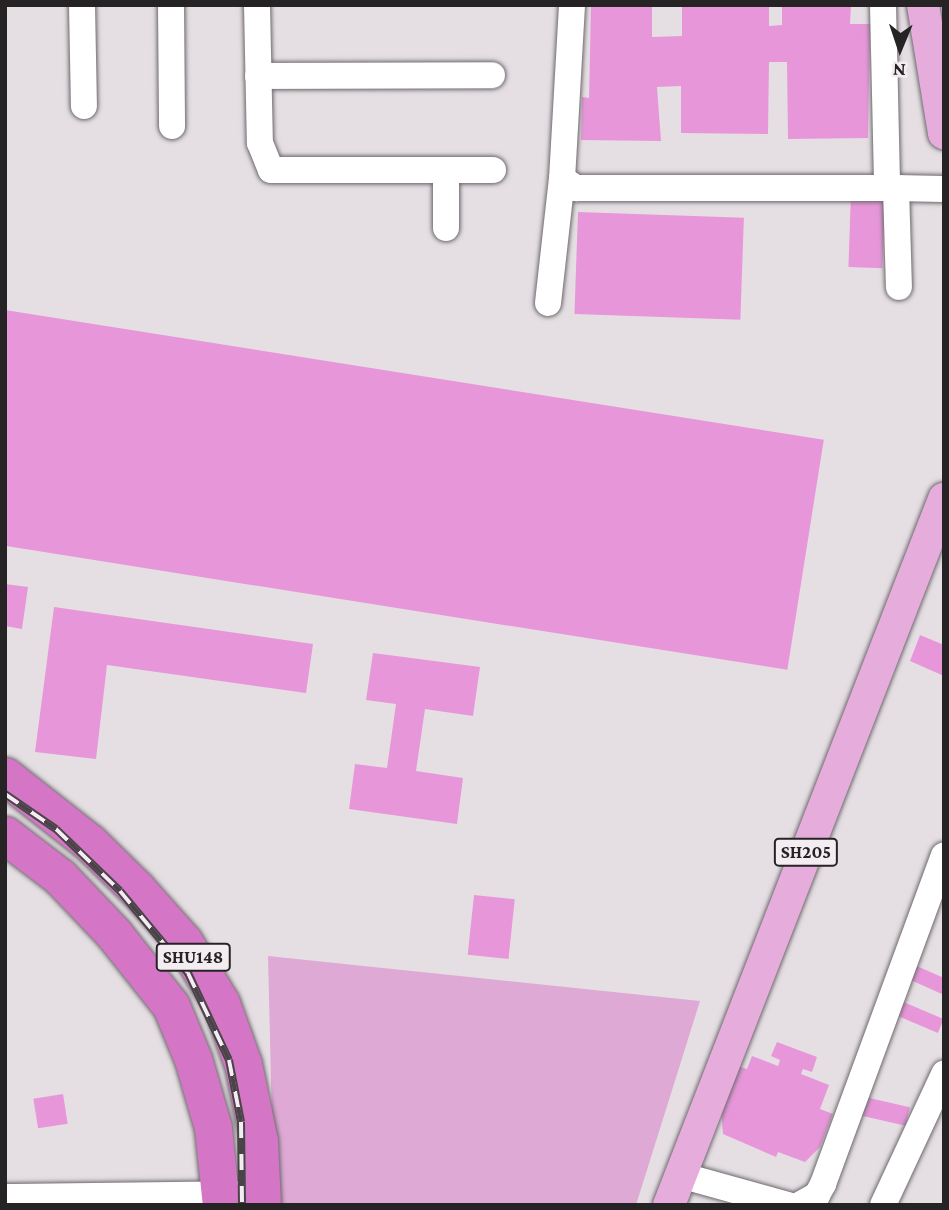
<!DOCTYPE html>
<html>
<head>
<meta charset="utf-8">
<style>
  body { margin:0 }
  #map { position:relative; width:949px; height:1210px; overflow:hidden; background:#e5dfe4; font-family:"Crimson Pro",serif }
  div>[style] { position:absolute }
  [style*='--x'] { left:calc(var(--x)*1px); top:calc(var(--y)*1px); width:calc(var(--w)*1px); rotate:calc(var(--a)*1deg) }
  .green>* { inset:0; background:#dfa9d5 }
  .building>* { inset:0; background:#e797d9; transform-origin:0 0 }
  .roads { filter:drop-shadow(0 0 2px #6e696d) drop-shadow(0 0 2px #6e696d) }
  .minor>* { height:26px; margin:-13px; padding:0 13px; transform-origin:13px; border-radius:13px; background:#fff }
  .major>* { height:32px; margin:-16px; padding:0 16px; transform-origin:16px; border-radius:16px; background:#e5acdc }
  .highway>* { height:37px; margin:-18.5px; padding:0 18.5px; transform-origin:18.5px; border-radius:18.5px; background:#d475c5 }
  .rail>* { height:8px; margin-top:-4px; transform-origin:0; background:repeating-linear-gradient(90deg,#f3edf1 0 16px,#484447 0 32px); box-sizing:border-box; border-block:2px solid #484447 }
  span { translate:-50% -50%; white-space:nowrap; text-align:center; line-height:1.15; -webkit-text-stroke:5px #f3edf1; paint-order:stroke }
  .shield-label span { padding:2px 5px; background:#f3edf1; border:2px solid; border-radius:5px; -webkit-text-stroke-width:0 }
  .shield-label { font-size:18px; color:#262325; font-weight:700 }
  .frame { position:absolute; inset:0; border:7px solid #262325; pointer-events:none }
  .north { position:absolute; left:865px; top:14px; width:70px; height:70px; -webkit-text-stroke:5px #f3edf1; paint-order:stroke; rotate:182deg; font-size:19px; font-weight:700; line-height:28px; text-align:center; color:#262325 }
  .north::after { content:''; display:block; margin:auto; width:24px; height:32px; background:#262325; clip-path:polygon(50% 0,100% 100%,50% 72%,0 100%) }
</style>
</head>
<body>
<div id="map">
  <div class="green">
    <i style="clip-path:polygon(268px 956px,700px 1001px,636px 1205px,274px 1205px)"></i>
  </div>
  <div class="building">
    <i style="clip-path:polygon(591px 5px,652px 5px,652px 37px,682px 36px,682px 5px,769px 5px,769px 26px,782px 25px,782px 5px,851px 5px,850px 24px,870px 24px,868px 138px,788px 139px,787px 62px,769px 62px,768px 134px,681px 133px,681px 86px,657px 87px,661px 141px,581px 140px,582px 97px,589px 98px)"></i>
    <i style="left:851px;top:193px;width:34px;height:74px;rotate:2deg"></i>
    <i style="left:578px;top:212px;width:166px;height:102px;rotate:2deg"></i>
    <i style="left:5px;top:310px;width:829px;height:233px;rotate:9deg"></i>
    <i style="clip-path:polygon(5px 584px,28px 587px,22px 629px,5px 626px)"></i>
    <i style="clip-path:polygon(54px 607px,313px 644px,306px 693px,107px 665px,96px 759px,35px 752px)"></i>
    <i style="clip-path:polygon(920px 635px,944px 645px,944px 676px,910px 661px)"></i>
    <i style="clip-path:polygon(373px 653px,480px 667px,473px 716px,425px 709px,416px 771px,463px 778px,457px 824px,349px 809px,355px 764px,387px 768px,396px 704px,366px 700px)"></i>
    <i style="left:474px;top:895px;width:41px;height:60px;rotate:6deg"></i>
    <i style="clip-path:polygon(910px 963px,944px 978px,944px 995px,904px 977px)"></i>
    <i style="left:894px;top:998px;width:54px;height:15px;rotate:23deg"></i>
    <i style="clip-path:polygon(777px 1042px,817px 1057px,812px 1072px,803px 1069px,801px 1074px,829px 1085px,820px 1109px,833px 1114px,820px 1147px,805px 1162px,778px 1152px,776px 1157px,723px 1134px,721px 1109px,737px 1066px,747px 1069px,752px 1056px,778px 1066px,780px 1060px,771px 1056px)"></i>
    <i style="left:63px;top:1094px;width:30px;height:30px;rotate:81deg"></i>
    <i style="left:865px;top:1097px;width:46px;height:19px;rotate:13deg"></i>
  </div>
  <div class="roads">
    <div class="minor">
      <i style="--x:82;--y:5;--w:101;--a:88.9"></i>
      <i style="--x:171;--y:5;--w:121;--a:89.5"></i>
      <i style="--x:257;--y:5;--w:138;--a:88.8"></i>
      <i style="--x:260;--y:143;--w:29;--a:68"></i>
      <i style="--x:271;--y:170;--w:222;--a:0"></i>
      <i style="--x:883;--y:5;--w:183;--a:88.7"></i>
      <i style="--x:258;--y:76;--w:234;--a:-0.2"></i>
      <i style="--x:562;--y:179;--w:174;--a:-86.7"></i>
      <i style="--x:896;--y:188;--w:48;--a:1.2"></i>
      <i style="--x:446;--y:228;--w:58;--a:-90"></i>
      <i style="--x:548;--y:303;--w:125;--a:-83.6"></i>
      <i style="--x:562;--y:179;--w:17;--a:33"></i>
      <i style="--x:576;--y:188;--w:320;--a:0"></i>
      <i style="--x:896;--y:188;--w:99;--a:88.3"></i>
      <i style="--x:680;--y:1175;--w:112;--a:15.5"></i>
      <i style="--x:5;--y:1197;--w:256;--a:-0.7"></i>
      <i style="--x:799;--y:1205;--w:21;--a:-29"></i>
      <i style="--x:817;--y:1195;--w:13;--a:-61"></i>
      <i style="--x:823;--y:1184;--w:350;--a:-69.8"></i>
      <i style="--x:883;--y:1205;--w:145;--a:-65"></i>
    </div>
    <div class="major">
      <i style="--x:923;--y:5;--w:130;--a:80.7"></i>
      <i style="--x:669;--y:1205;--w:758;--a:-68.72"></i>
    </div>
    <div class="highway">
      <i style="--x:5;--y:776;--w:107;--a:38.2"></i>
      <i style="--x:89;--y:842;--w:66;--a:44.4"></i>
      <i style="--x:136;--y:888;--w:72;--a:48.4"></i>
      <i style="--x:184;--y:942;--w:71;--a:58.8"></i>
      <i style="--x:221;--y:1003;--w:65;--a:70.2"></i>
      <i style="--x:243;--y:1064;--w:79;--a:78.3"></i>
      <i style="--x:259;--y:1141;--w:64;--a:87.3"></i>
      <i style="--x:5;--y:835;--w:69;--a:37.4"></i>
      <i style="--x:60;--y:877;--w:79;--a:46.5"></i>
      <i style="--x:114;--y:934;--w:92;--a:51.6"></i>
      <i style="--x:171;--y:1006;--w:57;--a:67.5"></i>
      <i style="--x:193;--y:1059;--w:72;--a:73.8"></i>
      <i style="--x:213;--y:1128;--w:77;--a:84.1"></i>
    </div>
  </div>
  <div class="rail">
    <i style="--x:5;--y:794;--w:62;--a:34.5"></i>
    <i style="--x:56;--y:829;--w:89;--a:44.1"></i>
    <i style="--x:120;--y:891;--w:107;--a:50.3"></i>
    <i style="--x:188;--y:973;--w:96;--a:64.8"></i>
    <i style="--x:229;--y:1060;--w:63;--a:79"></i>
    <i style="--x:241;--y:1122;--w:83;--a:89.3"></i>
  </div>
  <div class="shield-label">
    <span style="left:806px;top:852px">SH205</span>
    <span style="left:193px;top:957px">SHU148</span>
  </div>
  <div class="frame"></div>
  <div class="north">N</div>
</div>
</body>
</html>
